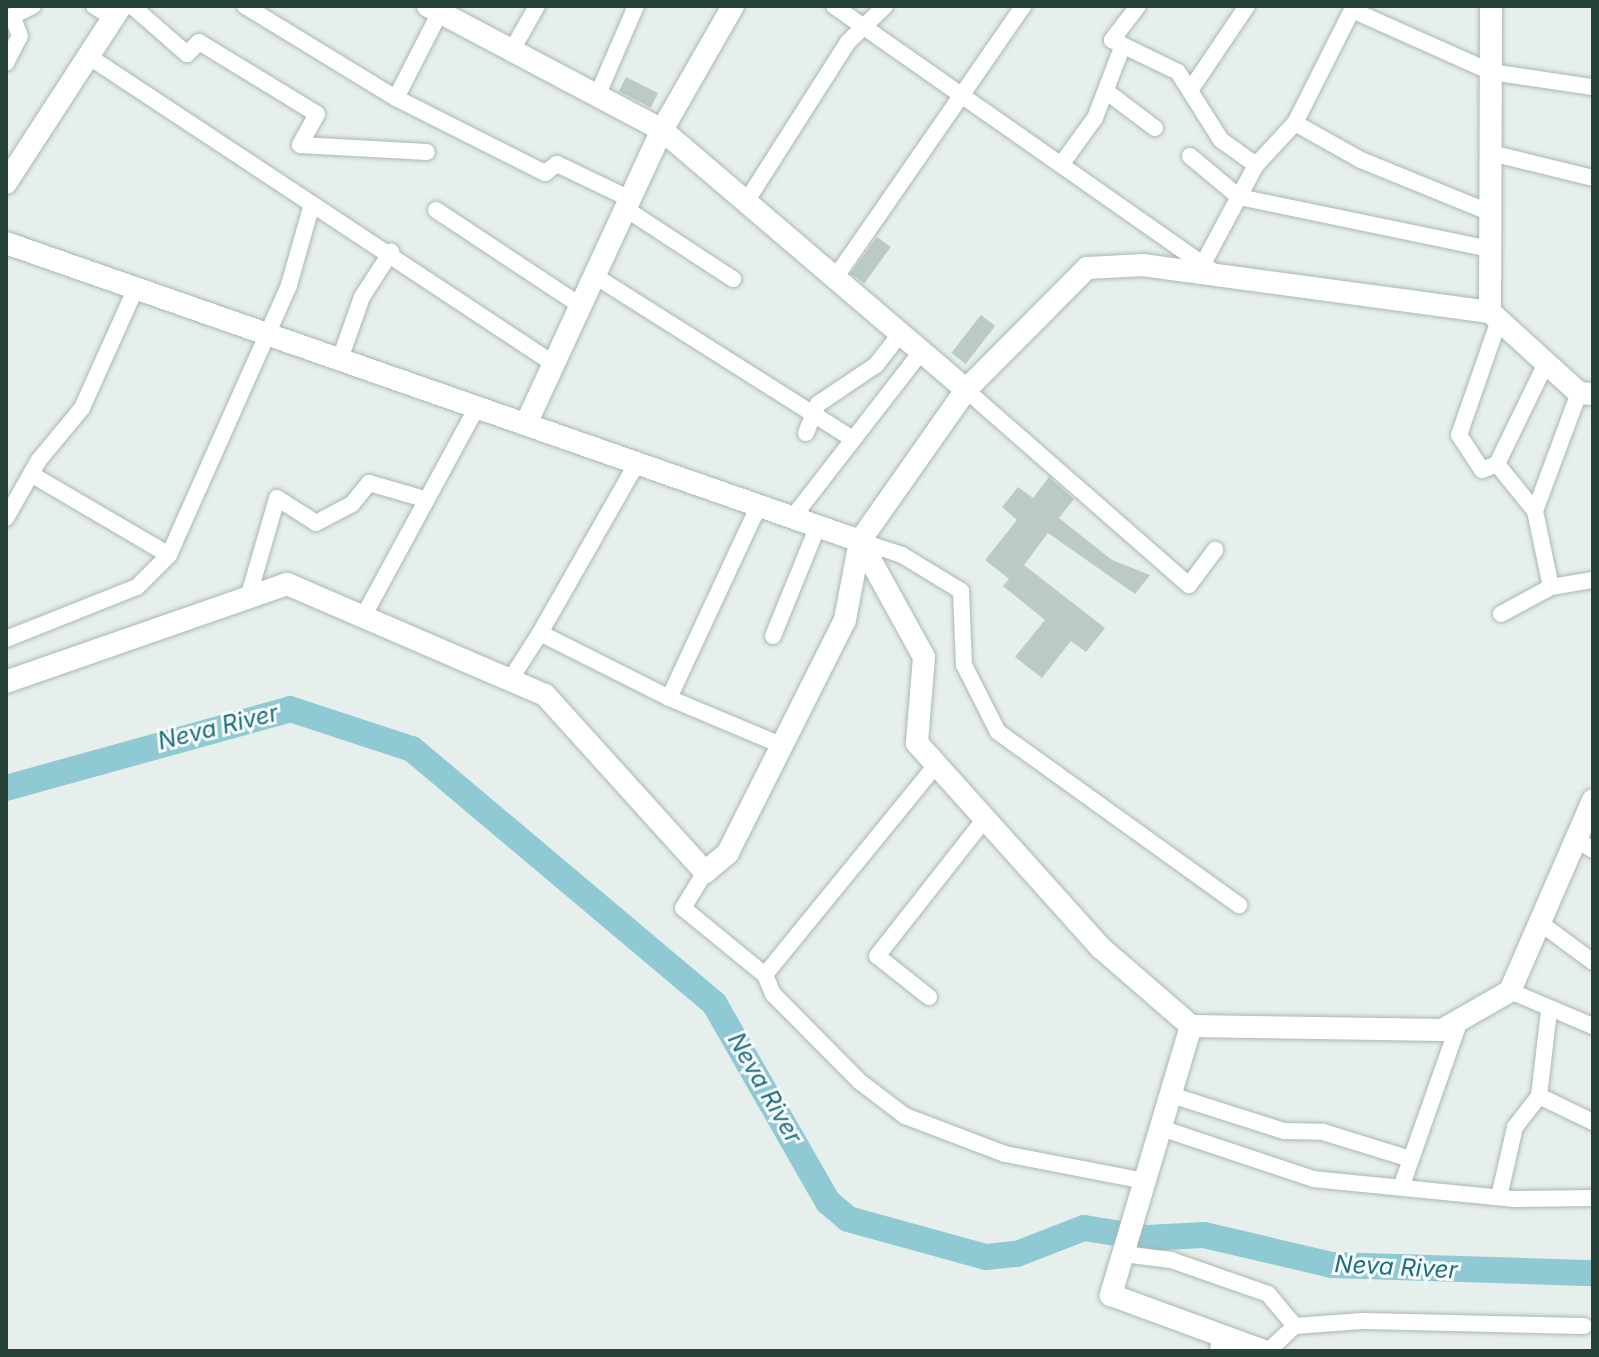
<!DOCTYPE html>
<html>
<head>
<meta charset="utf-8">
<style>
  body { margin:0 }
  #map { position:relative; width:1599px; height:1357px; overflow:hidden; background:#e6efeb; font-family:Inter,sans-serif }
  div>[style] { position:absolute }
  [style*='--x'] { left:calc(var(--x)*1px); top:calc(var(--y)*1px); width:calc(var(--w)*1px); rotate:calc(var(--a)*1deg) }
  .river>* { height:26px; margin:-13px; padding:0 13px; transform-origin:13px; border-radius:13px; background:#8ec9d4 }
  .building>* { inset:0; background:#bbcac4; transform-origin:0 0 }
  .roads { filter:drop-shadow(0 0 2px #a8b8b2) drop-shadow(0 0 2px #a8b8b2) }
  .street>* { height:16px; margin:-8px; padding:0 8px; transform-origin:8px; border-radius:8px; background:#fff }
  .secondary>* { height:22px; margin:-11px; padding:0 11px; transform-origin:11px; border-radius:11px; background:#fff }
  span { translate:-50% -50%; white-space:nowrap; text-align:center; line-height:1.15; -webkit-text-stroke:6px #f7fbf9; paint-order:stroke }
  .water-label { font-size:24px; color:#1c6f80; font-style:italic }
  .frame { position:absolute; inset:0; border:8px solid #24423a; pointer-events:none }
</style>
</head>
<body>
<div id="map">
  <div class="river">
    <i style="--x:6;--y:788;--w:295;--a:-15.5"></i>
    <i style="--x:290;--y:709;--w:128;--a:18.2"></i>
    <i style="--x:412;--y:749;--w:395;--a:40.1"></i>
    <i style="--x:714;--y:1003;--w:229;--a:60.2"></i>
    <i style="--x:828;--y:1202;--w:26;--a:40"></i>
    <i style="--x:848;--y:1219;--w:143;--a:15.4"></i>
    <i style="--x:986;--y:1257;--w:31;--a:-6"></i>
    <i style="--x:1017;--y:1254;--w:72;--a:-21.2"></i>
    <i style="--x:1084;--y:1228;--w:64;--a:9"></i>
    <i style="--x:1147;--y:1238;--w:57;--a:-3"></i>
    <i style="--x:1204;--y:1235;--w:131;--a:13.2"></i>
    <i style="--x:1332;--y:1265;--w:261;--a:1.8"></i>
  </div>
  <div class="building">
    <i style="left:626px;top:77px;width:36px;height:16px;rotate:27deg"></i>
    <i style="left:877px;top:237px;width:17px;height:45px;rotate:36deg"></i>
    <i style="left:981px;top:315px;width:18px;height:48px;rotate:38deg"></i>
    <i style="clip-path:polygon(1049px 477px,1074px 499px,1059px 518px,1112px 560px,1150px 575px,1135px 594px,1048px 533px,1024px 565px,1105px 628px,1086px 652px,1071px 641px,1042px 678px,1015px 657px,1045px 620px,1003px 586px,1009px 579px,985px 560px,1017px 520px,1002px 507px,1018px 487px,1033px 498px)"></i>
  </div>
  <div class="roads">
    <div class="street">
      <i style="--x:94;--y:6;--w:22;--a:32"></i>
      <i style="--x:132;--y:6;--w:73;--a:41.1"></i>
      <i style="--x:187;--y:54;--w:17;--a:-45"></i>
      <i style="--x:199;--y:42;--w:138;--a:31.4"></i>
      <i style="--x:317;--y:114;--w:35;--a:119"></i>
      <i style="--x:300;--y:145;--w:127;--a:3.2"></i>
      <i style="--x:245;--y:6;--w:177;--a:31.4"></i>
      <i style="--x:396;--y:98;--w:167;--a:26.7"></i>
      <i style="--x:545;--y:173;--w:15;--a:-37"></i>
      <i style="--x:557;--y:164;--w:81;--a:25.6"></i>
      <i style="--x:834;--y:6;--w:467;--a:35"></i>
      <i style="--x:1138;--y:6;--w:43;--a:127.4"></i>
      <i style="--x:1112;--y:40;--w:73;--a:25.9"></i>
      <i style="--x:1178;--y:72;--w:80;--a:57.7"></i>
      <i style="--x:1221;--y:140;--w:43;--a:35.5"></i>
      <i style="--x:1256;--y:165;--w:112;--a:118.2"></i>
      <i style="--x:6;--y:19;--w:30;--a:-26"></i>
      <i style="--x:512;--y:50;--w:51;--a:-60.4"></i>
      <i style="--x:88;--y:56;--w:559;--a:33.46"></i>
      <i style="--x:6;--y:63;--w:30;--a:-63"></i>
      <i style="--x:20;--y:36;--w:19;--a:-111"></i>
      <i style="--x:1191;--y:89;--w:100;--a:-56"></i>
      <i style="--x:1107;--y:92;--w:60;--a:36.9"></i>
      <i style="--x:597;--y:96;--w:98;--a:-66.6"></i>
      <i style="--x:396;--y:98;--w:103;--a:-62.9"></i>
      <i style="--x:1295;--y:123;--w:76;--a:29.3"></i>
      <i style="--x:1361;--y:160;--w:140;--a:22.2"></i>
      <i style="--x:1491;--y:153;--w:105;--a:13.8"></i>
      <i style="--x:1190;--y:156;--w:64;--a:39.9"></i>
      <i style="--x:1239;--y:197;--w:257;--a:11.7"></i>
      <i style="--x:1063;--y:162;--w:54;--a:-54"></i>
      <i style="--x:1095;--y:118;--w:78;--a:-69"></i>
      <i style="--x:1256;--y:165;--w:57;--a:-47.1"></i>
      <i style="--x:1295;--y:123;--w:127;--a:-63.2"></i>
      <i style="--x:1352;--y:10;--w:152;--a:24"></i>
      <i style="--x:1491;--y:72;--w:103;--a:8.4"></i>
      <i style="--x:746;--y:202;--w:190;--a:-57.5"></i>
      <i style="--x:848;--y:42;--w:52;--a:-44.2"></i>
      <i style="--x:626;--y:209;--w:128;--a:33.2"></i>
      <i style="--x:436;--y:210;--w:174;--a:33.5"></i>
      <i style="--x:595;--y:276;--w:303;--a:32.3"></i>
      <i style="--x:835;--y:278;--w:331;--a:-55.3"></i>
      <i style="--x:340;--y:359;--w:66;--a:-70.5"></i>
      <i style="--x:362;--y:297;--w:54;--a:-57.2"></i>
      <i style="--x:966;--y:390;--w:296;--a:41.2"></i>
      <i style="--x:1189;--y:585;--w:44;--a:-53.4"></i>
      <i style="--x:806;--y:433;--w:31;--a:-68"></i>
      <i style="--x:818;--y:404;--w:70;--a:-33.9"></i>
      <i style="--x:876;--y:365;--w:39;--a:-52"></i>
      <i style="--x:1497;--y:464;--w:16;--a:158"></i>
      <i style="--x:1482;--y:470;--w:42;--a:-123.3"></i>
      <i style="--x:1459;--y:435;--w:122;--a:-70.8"></i>
      <i style="--x:759;--y:505;--w:213;--a:115"></i>
      <i style="--x:669;--y:698;--w:121;--a:22.8"></i>
      <i style="--x:1535;--y:511;--w:60;--a:-129"></i>
      <i style="--x:1497;--y:464;--w:112;--a:-64.1"></i>
      <i style="--x:793;--y:517;--w:209;--a:-52.2"></i>
      <i style="--x:6;--y:518;--w:67;--a:-60.4"></i>
      <i style="--x:39;--y:460;--w:67;--a:-50.4"></i>
      <i style="--x:82;--y:408;--w:132;--a:-65.8"></i>
      <i style="--x:860;--y:541;--w:44;--a:18.4"></i>
      <i style="--x:902;--y:555;--w:69;--a:31.4"></i>
      <i style="--x:961;--y:591;--w:74;--a:87.7"></i>
      <i style="--x:964;--y:665;--w:75;--a:63.1"></i>
      <i style="--x:998;--y:732;--w:297;--a:35.7"></i>
      <i style="--x:169;--y:555;--w:295;--a:-66"></i>
      <i style="--x:289;--y:285;--w:84;--a:-74.1"></i>
      <i style="--x:1551;--y:587;--w:78;--a:-101.9"></i>
      <i style="--x:1535;--y:511;--w:126;--a:-69.6"></i>
      <i style="--x:248;--y:598;--w:104;--a:-73.8"></i>
      <i style="--x:277;--y:498;--w:46;--a:32.7"></i>
      <i style="--x:316;--y:523;--w:41;--a:-27.8"></i>
      <i style="--x:352;--y:504;--w:27;--a:-51"></i>
      <i style="--x:369;--y:483;--w:54;--a:16.1"></i>
      <i style="--x:1501;--y:614;--w:57;--a:-28.4"></i>
      <i style="--x:1551;--y:587;--w:43;--a:-9.5"></i>
      <i style="--x:363;--y:617;--w:239;--a:-61.5"></i>
      <i style="--x:540;--y:633;--w:196;--a:-60.3"></i>
      <i style="--x:773;--y:636;--w:119;--a:-67.8"></i>
      <i style="--x:6;--y:639;--w:141;--a:-21.7"></i>
      <i style="--x:137;--y:587;--w:45;--a:-45"></i>
      <i style="--x:169;--y:555;--w:160;--a:-149.6"></i>
      <i style="--x:510;--y:680;--w:56;--a:-57.4"></i>
      <i style="--x:540;--y:633;--w:144;--a:26.7"></i>
      <i style="--x:936;--y:765;--w:271;--a:129.2"></i>
      <i style="--x:765;--y:975;--w:21;--a:67"></i>
      <i style="--x:773;--y:994;--w:122;--a:45.3"></i>
      <i style="--x:859;--y:1081;--w:58;--a:37.3"></i>
      <i style="--x:905;--y:1116;--w:107;--a:20.8"></i>
      <i style="--x:1005;--y:1154;--w:143;--a:10.9"></i>
      <i style="--x:1576;--y:839;--w:20;--a:33"></i>
      <i style="--x:705;--y:872;--w:42;--a:121.4"></i>
      <i style="--x:683;--y:908;--w:106;--a:39.3"></i>
      <i style="--x:1539;--y:922;--w:67;--a:36.5"></i>
      <i style="--x:1510;--y:991;--w:90;--a:22.9"></i>
      <i style="--x:929;--y:997;--w:66;--a:-141.7"></i>
      <i style="--x:877;--y:956;--w:174;--a:-51.8"></i>
      <i style="--x:1171;--y:1095;--w:119;--a:17.7"></i>
      <i style="--x:1284;--y:1131;--w:39;--a:1"></i>
      <i style="--x:1323;--y:1132;--w:92;--a:17.1"></i>
      <i style="--x:1539;--y:1096;--w:86;--a:-83.3"></i>
      <i style="--x:1161;--y:1128;--w:160;--a:18.5"></i>
      <i style="--x:1313;--y:1179;--w:203;--a:5.7"></i>
      <i style="--x:1515;--y:1199;--w:78;--a:-0.7"></i>
      <i style="--x:1402;--y:1185;--w:175;--a:-70.6"></i>
      <i style="--x:1499;--y:1197;--w:72;--a:-77.1"></i>
      <i style="--x:1515;--y:1127;--w:39;--a:-52"></i>
      <i style="--x:1539;--y:1096;--w:60;--a:25.7"></i>
      <i style="--x:1124;--y:1254;--w:47;--a:7.3"></i>
      <i style="--x:1171;--y:1260;--w:103;--a:19.3"></i>
      <i style="--x:1268;--y:1294;--w:42;--a:49.8"></i>
      <i style="--x:1218;--y:1351;--w:16;--a:-83"></i>
      <i style="--x:1268;--y:1351;--w:37;--a:-43"></i>
      <i style="--x:1295;--y:1326;--w:67;--a:-4.3"></i>
      <i style="--x:1362;--y:1321;--w:222;--a:1.3"></i>
    </div>
    <div class="secondary">
      <i style="--x:428;--y:6;--w:265;--a:27.9"></i>
      <i style="--x:662;--y:130;--w:400;--a:40.5"></i>
      <i style="--x:6;--y:183;--w:211;--a:-57"></i>
      <i style="--x:6;--y:243;--w:904;--a:19.24"></i>
      <i style="--x:860;--y:541;--w:80;--a:100.8"></i>
      <i style="--x:845;--y:620;--w:261;--a:116.7"></i>
      <i style="--x:728;--y:853;--w:30;--a:140"></i>
      <i style="--x:705;--y:872;--w:239;--a:-132.1"></i>
      <i style="--x:545;--y:695;--w:281;--a:-156.7"></i>
      <i style="--x:287;--y:584;--w:298;--a:160.8"></i>
      <i style="--x:1490;--y:312;--w:306;--a:-89.8"></i>
      <i style="--x:1593;--y:394;--w:14;--a:-176"></i>
      <i style="--x:1579;--y:393;--w:120;--a:-137.7"></i>
      <i style="--x:1490;--y:312;--w:349;--a:-172.3"></i>
      <i style="--x:1144;--y:265;--w:57;--a:177"></i>
      <i style="--x:1087;--y:268;--w:172;--a:134.8"></i>
      <i style="--x:966;--y:390;--w:184;--a:125.1"></i>
      <i style="--x:860;--y:541;--w:132;--a:61.1"></i>
      <i style="--x:924;--y:657;--w:86;--a:94.7"></i>
      <i style="--x:917;--y:743;--w:275;--a:48.1"></i>
      <i style="--x:1101;--y:948;--w:119;--a:40.9"></i>
      <i style="--x:1191;--y:1026;--w:251;--a:0.9"></i>
      <i style="--x:1442;--y:1030;--w:78;--a:-29.8"></i>
      <i style="--x:1510;--y:991;--w:208;--a:-66.5"></i>
      <i style="--x:526;--y:424;--w:324;--a:-65.2"></i>
      <i style="--x:662;--y:130;--w:143;--a:-60.2"></i>
      <i style="--x:1191;--y:1026;--w:281;--a:106.6"></i>
      <i style="--x:1111;--y:1295;--w:163;--a:20.1"></i>
    </div>
  </div>
  <div class="water-label">
    <span style="left:218px;top:727px;rotate:-14deg">Neva River</span>
    <span style="left:765px;top:1088px;rotate:60deg">Neva River</span>
    <span style="left:1396px;top:1267px;rotate:3deg">Neva River</span>
  </div>
  <div class="frame"></div>
</div>
</body>
</html>
